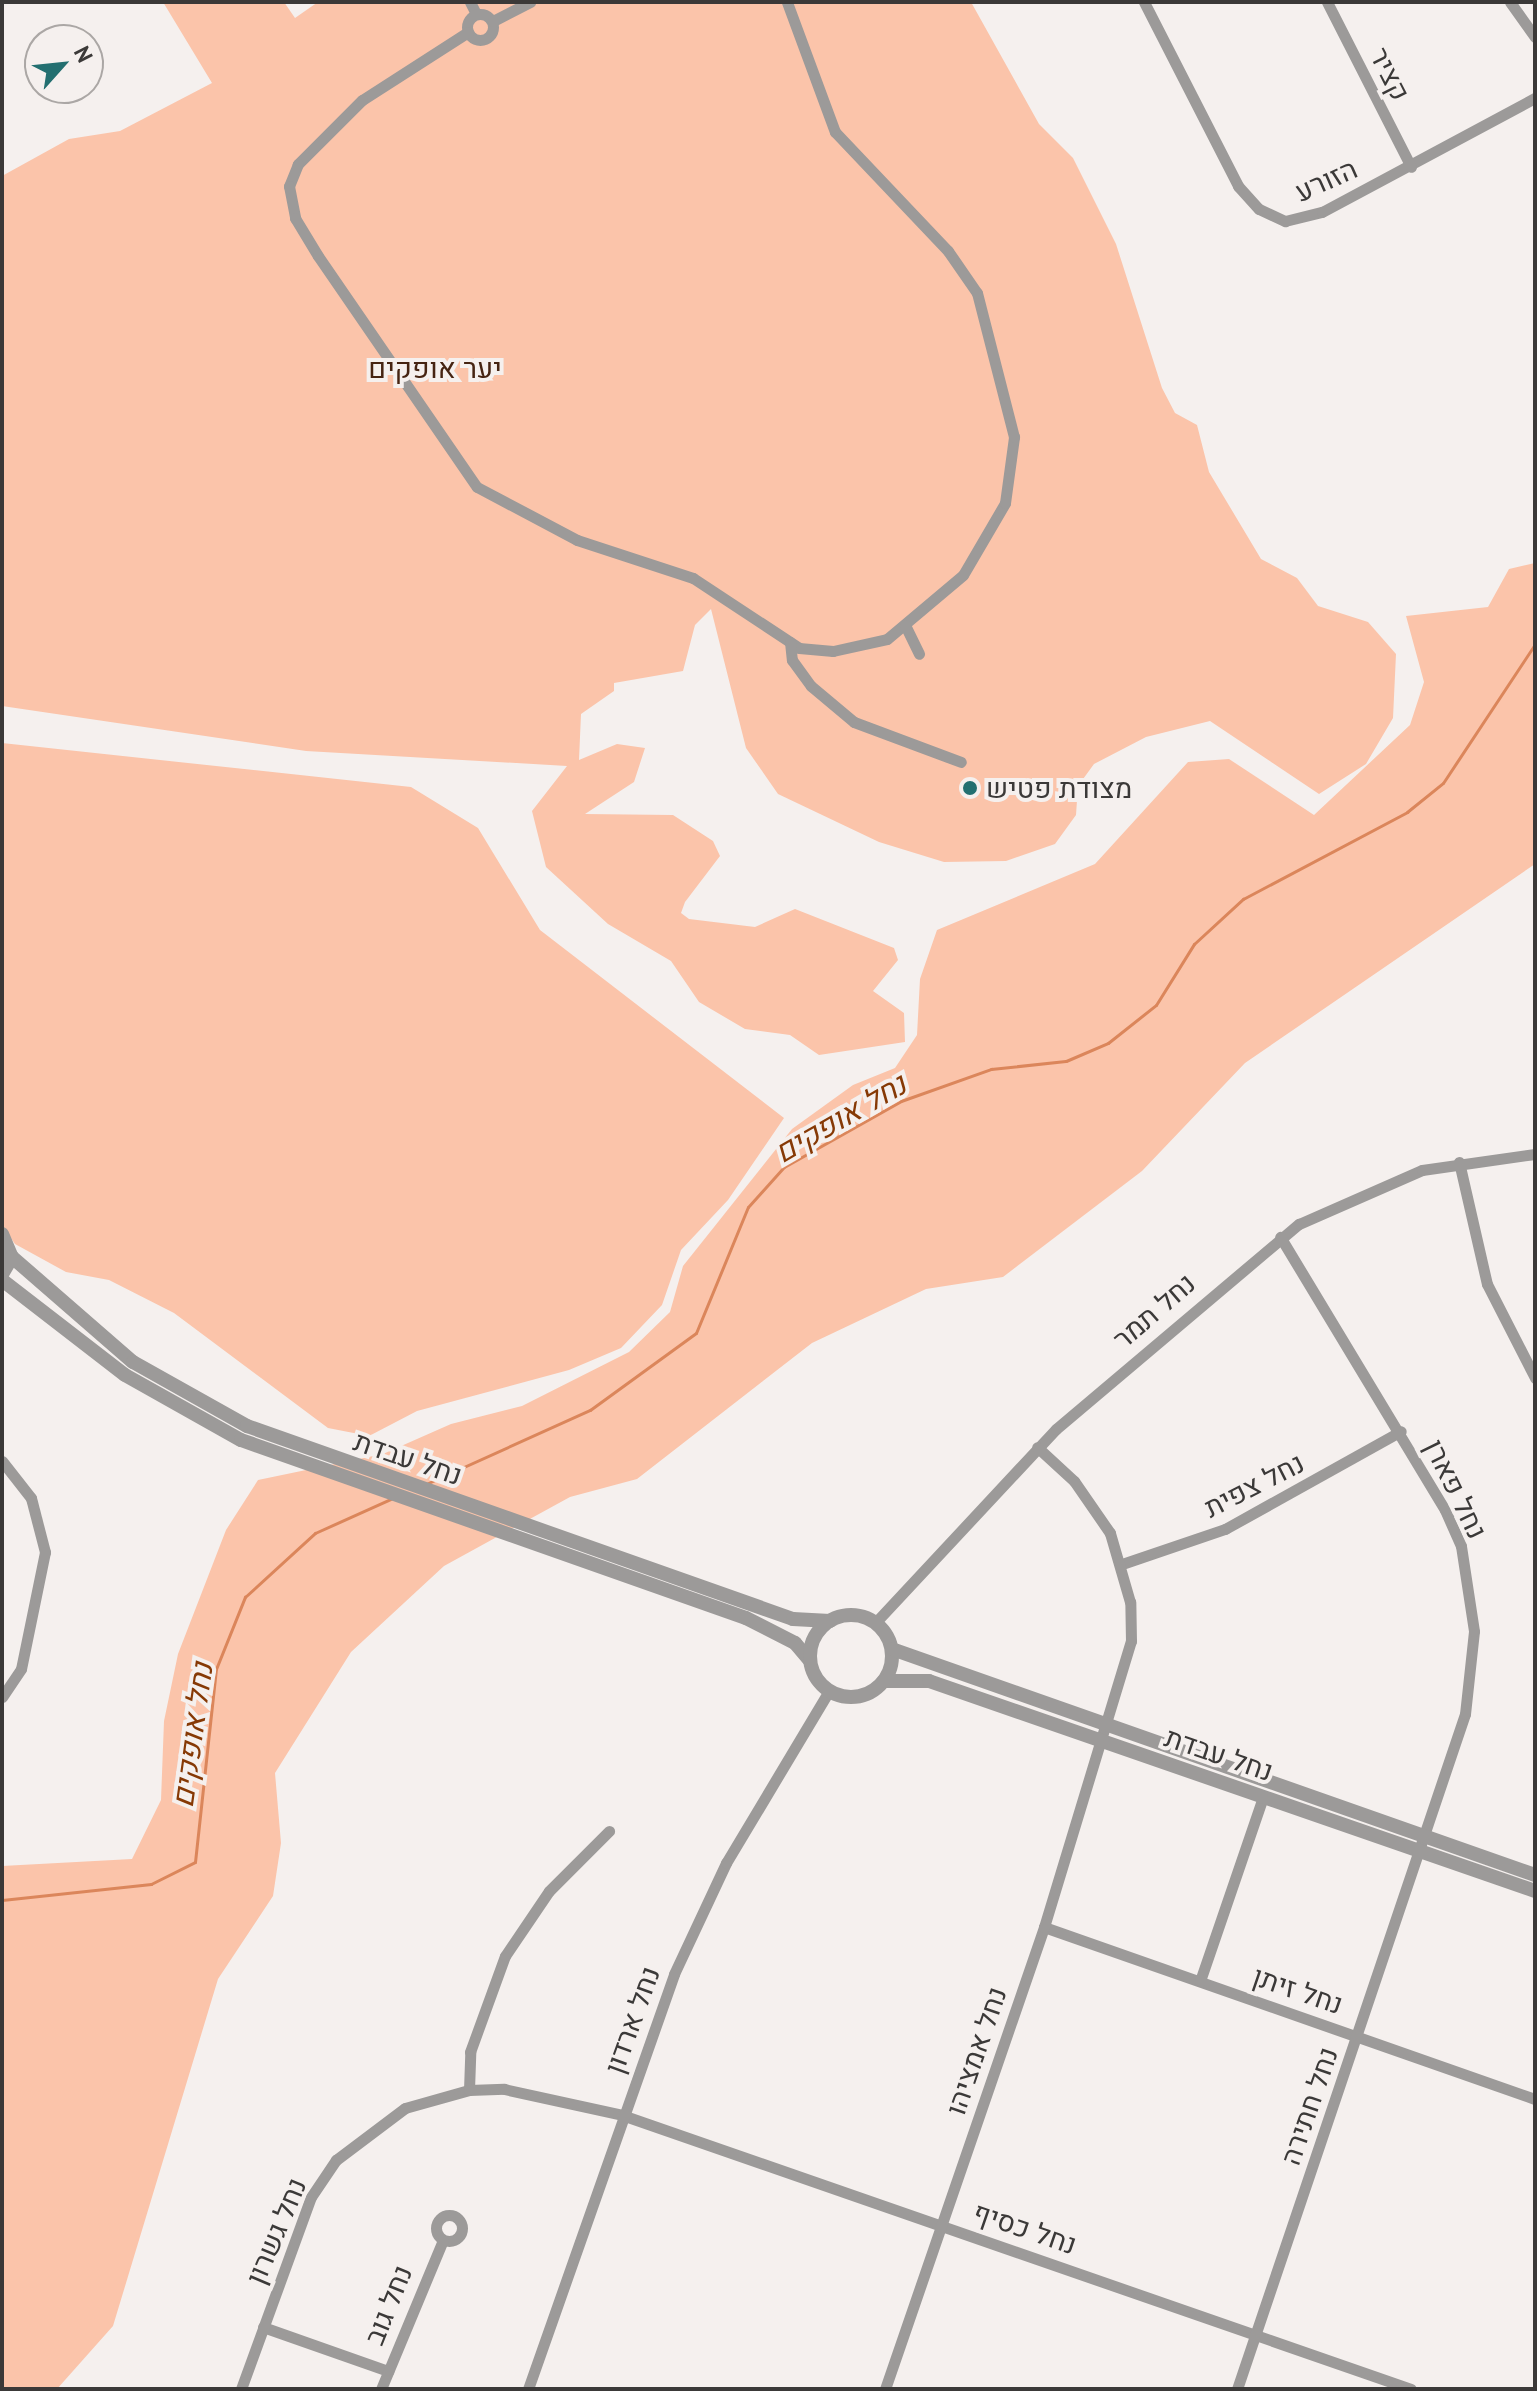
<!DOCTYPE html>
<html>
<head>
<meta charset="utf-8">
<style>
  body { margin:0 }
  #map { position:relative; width:1537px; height:2391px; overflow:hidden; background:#f5f0ee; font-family:"PT Sans",Heebo,sans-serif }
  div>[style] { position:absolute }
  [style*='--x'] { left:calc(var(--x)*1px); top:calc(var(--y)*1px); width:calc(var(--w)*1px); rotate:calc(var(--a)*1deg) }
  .green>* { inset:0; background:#fbc4aa }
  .stream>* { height:3px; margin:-1.5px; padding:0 1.5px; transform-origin:1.5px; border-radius:1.5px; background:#db865b }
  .minor>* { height:11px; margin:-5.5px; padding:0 5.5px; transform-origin:5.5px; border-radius:5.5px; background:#9c9a99 }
  .minor>.ring { margin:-5.5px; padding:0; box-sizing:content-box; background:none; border:11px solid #9c9a99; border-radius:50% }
  .tertiary>* { height:14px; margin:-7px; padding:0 7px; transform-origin:7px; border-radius:7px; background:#9c9a99 }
  .tertiary>.ring { margin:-7px; padding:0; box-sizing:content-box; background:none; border:14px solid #9c9a99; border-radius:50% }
  .dots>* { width:22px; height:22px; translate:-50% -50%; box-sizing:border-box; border:4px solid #f5f0ee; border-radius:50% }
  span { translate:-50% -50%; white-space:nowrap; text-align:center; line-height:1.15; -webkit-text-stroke:8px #f5f0ee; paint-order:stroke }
  .street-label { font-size:28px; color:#3b3938 }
  .park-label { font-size:28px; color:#462412 }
  .poi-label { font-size:28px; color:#3b3938 }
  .left { translate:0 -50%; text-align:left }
  .water-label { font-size:30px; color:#863905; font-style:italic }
  .frame { position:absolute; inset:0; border:4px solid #3b3938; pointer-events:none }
  .north { position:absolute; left:24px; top:24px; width:80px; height:80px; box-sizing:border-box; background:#f5f0ee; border:2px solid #aba7a5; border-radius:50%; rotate:63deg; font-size:22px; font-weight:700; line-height:32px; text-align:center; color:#3b3938 }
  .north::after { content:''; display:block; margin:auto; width:28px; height:36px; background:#236f70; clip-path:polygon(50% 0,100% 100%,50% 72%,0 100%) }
</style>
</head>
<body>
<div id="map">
  <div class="green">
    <i style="clip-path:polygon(163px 2px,284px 2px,295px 18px,318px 2px,971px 2px,1039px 124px,1073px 158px,1116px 244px,1162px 388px,1175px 413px,1197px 425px,1209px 472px,1261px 559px,1297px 578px,1318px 606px,1368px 622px,1396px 654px,1393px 718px,1366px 764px,1319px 794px,1210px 721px,1146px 737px,1094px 764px,1078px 786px,1076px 815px,1055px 844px,1006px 861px,944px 862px,879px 842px,778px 794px,746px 748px,711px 609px,695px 625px,683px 671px,614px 683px,614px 691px,581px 714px,579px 760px,617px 744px,645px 748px,634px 782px,585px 814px,673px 815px,713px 841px,720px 856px,685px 902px,681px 913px,689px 919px,755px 927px,795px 909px,894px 948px,898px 960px,873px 991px,904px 1013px,905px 1042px,819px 1055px,790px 1035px,745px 1029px,699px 1002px,671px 961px,608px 924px,546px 867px,532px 811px,567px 766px,306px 751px,2px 706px,2px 176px,69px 139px,120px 131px,212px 83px)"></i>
    <i style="clip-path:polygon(1535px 563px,1535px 864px,1245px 1063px,1142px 1171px,1003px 1277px,926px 1289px,812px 1343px,637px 1479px,570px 1497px,444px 1566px,351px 1652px,275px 1773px,281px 1843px,273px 1896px,218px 1979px,113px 2326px,57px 2389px,2px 2389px,2px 1866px,132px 1859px,161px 1800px,164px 1721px,178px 1654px,226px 1530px,258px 1480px,383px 1454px,451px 1424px,522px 1406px,629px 1352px,670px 1312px,683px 1266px,792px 1129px,853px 1085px,895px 1068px,917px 1035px,920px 979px,937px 930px,1095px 864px,1188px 762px,1229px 759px,1314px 815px,1410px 725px,1424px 682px,1406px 616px,1488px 607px,1509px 569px)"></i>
    <i style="clip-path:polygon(2px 743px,411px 787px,478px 828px,540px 930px,784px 1118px,728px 1200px,681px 1250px,662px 1305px,621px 1348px,569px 1370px,417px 1411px,369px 1436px,328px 1428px,174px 1313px,109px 1280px,66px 1272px,15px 1244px,2px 1225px)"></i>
  </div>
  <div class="stream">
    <i style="--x:426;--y:1484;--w:180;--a:-24.3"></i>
    <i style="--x:590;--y:1410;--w:131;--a:-36"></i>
    <i style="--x:696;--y:1333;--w:136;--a:-67.6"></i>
    <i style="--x:748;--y:1207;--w:54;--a:-48"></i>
    <i style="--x:784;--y:1167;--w:134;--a:-29.4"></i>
    <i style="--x:901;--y:1101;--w:96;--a:-19.6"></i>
    <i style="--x:991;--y:1069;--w:75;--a:-6.1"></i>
    <i style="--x:1066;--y:1061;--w:46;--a:-23.2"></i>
    <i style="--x:1108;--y:1043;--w:61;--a:-38.4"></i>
    <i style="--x:1156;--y:1005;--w:72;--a:-58.1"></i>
    <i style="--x:1194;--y:944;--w:67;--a:-42.6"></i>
    <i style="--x:1243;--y:899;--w:186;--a:-27.9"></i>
    <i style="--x:1407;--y:812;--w:46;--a:-38.9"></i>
    <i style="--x:1443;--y:783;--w:167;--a:-56.5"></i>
    <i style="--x:2;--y:1900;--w:150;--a:-6.1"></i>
    <i style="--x:151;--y:1884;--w:49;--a:-26.6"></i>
    <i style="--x:195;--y:1862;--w:194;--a:-83.8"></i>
    <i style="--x:216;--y:1669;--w:78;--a:-68.1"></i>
    <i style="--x:245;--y:1597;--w:95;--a:-42.4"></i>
    <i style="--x:315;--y:1533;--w:85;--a:-24.2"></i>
    <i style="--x:2;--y:2136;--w:99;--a:90"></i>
  </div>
  <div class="minor">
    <i style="--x:470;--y:2;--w:13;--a:63"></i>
    <i style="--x:1144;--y:2;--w:207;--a:62.9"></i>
    <i style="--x:1238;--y:186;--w:31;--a:48"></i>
    <i style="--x:1259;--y:209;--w:29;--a:25"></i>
    <i style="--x:1285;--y:221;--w:38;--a:-14"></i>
    <i style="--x:1322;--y:212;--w:242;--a:-28.2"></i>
    <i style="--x:1327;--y:2;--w:185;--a:63"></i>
    <i style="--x:1510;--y:2;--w:43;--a:54.5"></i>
    <i class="ring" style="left:467px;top:14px;width:15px;height:15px"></i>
    <i style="--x:493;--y:21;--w:42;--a:-27.2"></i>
    <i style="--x:468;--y:32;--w:126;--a:147.3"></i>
    <i style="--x:362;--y:100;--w:91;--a:135"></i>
    <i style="--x:298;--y:164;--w:24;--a:112"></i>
    <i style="--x:289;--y:186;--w:33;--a:79"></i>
    <i style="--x:295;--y:218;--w:44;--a:58.8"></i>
    <i style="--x:318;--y:256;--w:280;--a:55.5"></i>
    <i style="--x:477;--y:487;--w:113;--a:27.9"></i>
    <i style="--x:577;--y:540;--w:122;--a:18.1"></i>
    <i style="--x:693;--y:578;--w:127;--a:33.4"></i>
    <i style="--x:799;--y:648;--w:34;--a:5"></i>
    <i style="--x:833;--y:651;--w:55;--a:-12.5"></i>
    <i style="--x:887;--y:639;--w:99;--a:-40.1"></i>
    <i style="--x:963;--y:575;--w:83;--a:-59.7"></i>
    <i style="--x:1005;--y:503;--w:67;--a:-82.2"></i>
    <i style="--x:1014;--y:437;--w:149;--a:-104.4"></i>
    <i style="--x:977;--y:293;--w:51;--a:-124.6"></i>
    <i style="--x:948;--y:251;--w:164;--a:-133.5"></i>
    <i style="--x:835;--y:132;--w:139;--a:-110.3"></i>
    <i style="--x:905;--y:625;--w:32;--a:64"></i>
    <i style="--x:790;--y:642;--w:18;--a:84"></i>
    <i style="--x:792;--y:660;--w:32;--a:54"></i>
    <i style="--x:811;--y:686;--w:56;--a:39.9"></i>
    <i style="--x:854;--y:722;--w:114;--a:20.5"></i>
    <i style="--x:1459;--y:1162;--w:125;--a:77.1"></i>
    <i style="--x:1487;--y:1284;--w:106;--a:62.9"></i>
    <i style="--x:2;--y:1461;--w:47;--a:51.9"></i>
    <i style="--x:31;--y:1498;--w:56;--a:75.5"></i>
    <i style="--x:45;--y:1552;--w:119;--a:101.6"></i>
    <i style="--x:21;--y:1669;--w:34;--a:124"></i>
    <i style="--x:1122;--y:1564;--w:109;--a:-18.8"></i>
    <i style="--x:1225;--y:1529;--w:201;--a:-29.1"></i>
    <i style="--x:875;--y:1623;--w:265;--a:-47"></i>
    <i style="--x:1056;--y:1429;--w:318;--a:-40.2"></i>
    <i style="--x:1299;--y:1224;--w:134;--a:-23.7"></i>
    <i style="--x:1422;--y:1170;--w:114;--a:-8.1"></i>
    <i style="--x:1044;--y:1927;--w:520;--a:19.31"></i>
    <i style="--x:1200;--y:1981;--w:194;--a:-71.1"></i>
    <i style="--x:469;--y:2090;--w:38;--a:-88"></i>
    <i style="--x:470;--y:2052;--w:102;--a:-70"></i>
    <i style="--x:505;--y:1956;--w:78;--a:-55.9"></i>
    <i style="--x:549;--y:1891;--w:85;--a:-45"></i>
    <i class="ring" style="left:436px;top:2215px;width:15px;height:15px"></i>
    <i style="--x:263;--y:2327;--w:133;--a:19.4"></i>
    <i style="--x:241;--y:2389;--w:204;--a:-70"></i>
    <i style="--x:311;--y:2197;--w:45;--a:-56"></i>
    <i style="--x:336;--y:2160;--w:86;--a:-37"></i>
    <i style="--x:405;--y:2108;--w:66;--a:-15.7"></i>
    <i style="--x:469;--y:2090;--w:35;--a:-2"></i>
    <i style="--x:504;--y:2089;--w:121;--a:12.4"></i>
    <i style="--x:622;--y:2115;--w:835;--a:19.15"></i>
    <i style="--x:381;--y:2389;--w:161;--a:-67.4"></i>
    <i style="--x:528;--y:2389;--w:440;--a:-70.6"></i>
    <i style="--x:674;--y:1974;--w:123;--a:-64.9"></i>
    <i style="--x:726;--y:1863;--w:200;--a:-59.1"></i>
    <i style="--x:885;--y:2389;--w:489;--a:-71"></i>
    <i style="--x:1044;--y:1927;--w:299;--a:-73.1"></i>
    <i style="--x:1131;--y:1641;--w:39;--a:-91"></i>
    <i style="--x:1130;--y:1602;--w:72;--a:-106.2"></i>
    <i style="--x:1110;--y:1533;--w:63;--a:-124.7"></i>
    <i style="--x:1074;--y:1481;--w:50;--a:-137.4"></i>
    <i style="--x:1237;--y:2389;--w:712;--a:-71.34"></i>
    <i style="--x:1465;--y:1714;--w:83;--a:-83.8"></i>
    <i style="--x:1474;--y:1631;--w:86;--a:-98.7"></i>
    <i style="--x:1461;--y:1546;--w:39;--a:-114"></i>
    <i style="--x:1445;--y:1510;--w:319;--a:-121.1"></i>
  </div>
  <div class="tertiary">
    <i style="--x:2;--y:1234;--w:25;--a:67"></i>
    <i style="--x:12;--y:1257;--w:20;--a:120"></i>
    <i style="--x:12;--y:1257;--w:160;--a:41"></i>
    <i style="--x:133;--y:1362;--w:131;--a:29.3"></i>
    <i style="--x:247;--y:1426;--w:579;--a:19.47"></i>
    <i style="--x:793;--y:1619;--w:37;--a:3"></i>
    <i style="--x:2;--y:1280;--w:155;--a:37.7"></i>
    <i style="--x:125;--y:1375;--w:133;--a:29.3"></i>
    <i style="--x:241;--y:1440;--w:535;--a:19.42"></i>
    <i style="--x:746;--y:1618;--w:55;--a:27"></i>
    <i style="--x:795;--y:1643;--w:23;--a:50"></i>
    <i class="ring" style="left:810px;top:1615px;width:68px;height:68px"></i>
    <i style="--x:892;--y:1649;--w:682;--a:19.37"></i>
    <i style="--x:884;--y:1681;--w:45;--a:0"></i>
    <i style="--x:929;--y:1681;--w:641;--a:19.11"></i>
  </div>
  <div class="dots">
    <i style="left:970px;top:788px;background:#236f70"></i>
  </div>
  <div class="street-label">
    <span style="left:1390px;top:74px;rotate:63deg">קציר</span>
    <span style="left:1326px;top:180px;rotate:-24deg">הזורע</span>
    <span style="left:1154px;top:1311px;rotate:-41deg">נחל תמר</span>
    <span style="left:408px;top:1458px;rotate:19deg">נחל עבדת</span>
    <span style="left:1254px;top:1485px;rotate:-27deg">נחל צפית</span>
    <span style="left:1456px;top:1489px;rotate:64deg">נחל פארן</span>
    <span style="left:1219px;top:1754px;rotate:19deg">נחל עבדת</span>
    <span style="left:1298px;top:1990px;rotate:19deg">נחל זיתן</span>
    <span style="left:632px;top:2020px;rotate:-70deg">נחל ארדון</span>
    <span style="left:976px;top:2051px;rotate:-71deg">נחל אמציהו</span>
    <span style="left:1309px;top:2106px;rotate:-71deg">נחל חתירה</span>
    <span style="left:1025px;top:2228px;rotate:19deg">נחל כסיף</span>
    <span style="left:276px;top:2231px;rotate:-67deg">נחל גשרון</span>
    <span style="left:388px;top:2305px;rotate:-68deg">נחל גוב</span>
  </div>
  <div class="park-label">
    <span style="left:435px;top:368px">יער אופקים</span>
  </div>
  <div class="poi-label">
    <span class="left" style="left:986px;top:788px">מצודת פטיש</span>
  </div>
  <div class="water-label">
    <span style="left:840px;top:1118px;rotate:-30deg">נחל אופקים</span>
    <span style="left:192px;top:1735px;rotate:-82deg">נחל אופקים</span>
  </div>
  <div class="frame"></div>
  <div class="north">N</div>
</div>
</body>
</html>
